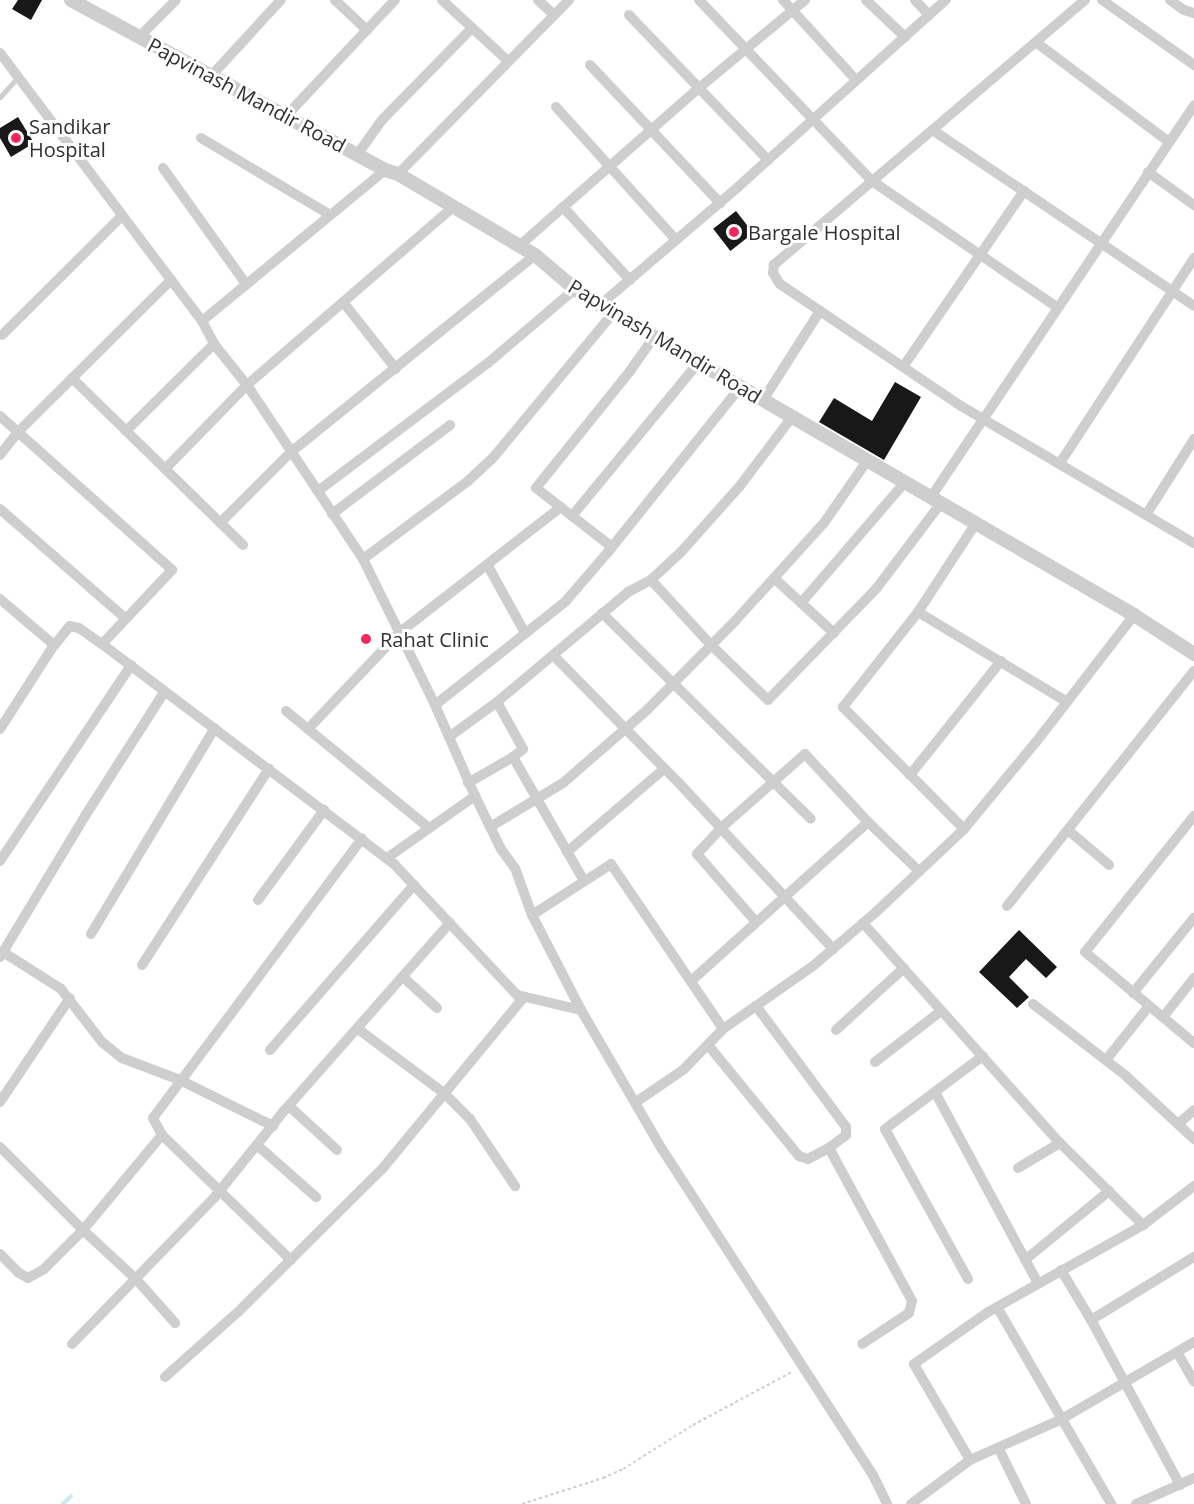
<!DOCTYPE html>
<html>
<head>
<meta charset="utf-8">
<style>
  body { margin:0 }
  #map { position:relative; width:1194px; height:1504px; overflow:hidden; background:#fff; font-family:"Open Sans",sans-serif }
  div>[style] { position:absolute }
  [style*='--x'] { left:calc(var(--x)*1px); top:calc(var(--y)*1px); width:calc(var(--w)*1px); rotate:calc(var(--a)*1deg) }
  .stream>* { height:4px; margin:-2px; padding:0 2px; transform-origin:2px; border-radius:2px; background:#c9e8f0 }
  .building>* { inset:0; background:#181818; transform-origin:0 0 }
  .path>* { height:2px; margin-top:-1px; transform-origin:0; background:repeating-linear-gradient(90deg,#cecece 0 3px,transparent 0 6px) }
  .service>* { height:5px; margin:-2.5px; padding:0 2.5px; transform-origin:2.5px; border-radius:2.5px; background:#cecece }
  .minor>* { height:10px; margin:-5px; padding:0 5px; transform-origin:5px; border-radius:5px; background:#cecece }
  .tertiary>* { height:14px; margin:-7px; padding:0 7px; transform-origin:7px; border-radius:7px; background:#cecece }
  .dots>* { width:16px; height:16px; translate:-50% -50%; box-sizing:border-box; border:3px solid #fff; border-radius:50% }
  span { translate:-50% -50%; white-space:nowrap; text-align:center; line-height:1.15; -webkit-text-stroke:6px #fff; paint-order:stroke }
  .street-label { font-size:20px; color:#313131 }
  .poi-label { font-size:20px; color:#313131 }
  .left { translate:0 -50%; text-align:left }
</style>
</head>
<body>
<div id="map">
  <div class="stream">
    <i style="--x:63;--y:1504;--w:11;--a:-45"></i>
  </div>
  <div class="building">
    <i style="clip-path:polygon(18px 0,42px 0,31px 20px,12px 9px)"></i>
    <i style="clip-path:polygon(18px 117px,34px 143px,11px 157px,0 138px,0 128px)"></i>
    <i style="left:736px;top:211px;width:28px;height:29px;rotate:52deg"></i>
    <i style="clip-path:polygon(895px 382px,921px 397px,884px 460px,819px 422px,834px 398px,872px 421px)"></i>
    <i style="clip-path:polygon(1019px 930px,1057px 967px,1046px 978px,1026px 959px,1009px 977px,1029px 997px,1017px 1008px,979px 972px)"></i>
  </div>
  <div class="path">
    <i style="--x:522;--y:1504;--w:85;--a:-17.8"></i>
    <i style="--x:603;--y:1478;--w:22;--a:-24"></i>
    <i style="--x:623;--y:1469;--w:83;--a:-32.2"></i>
    <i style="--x:693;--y:1425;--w:112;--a:-28.2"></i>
  </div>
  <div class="service">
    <i style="--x:0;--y:97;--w:27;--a:-48"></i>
  </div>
  <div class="minor">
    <i style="--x:335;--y:0;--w:44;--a:43.2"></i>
    <i style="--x:442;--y:0;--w:90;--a:42.7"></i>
    <i style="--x:538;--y:0;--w:22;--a:43"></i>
    <i style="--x:699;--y:0;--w:250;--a:46.3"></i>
    <i style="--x:872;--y:181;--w:224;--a:34.3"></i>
    <i style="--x:783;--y:0;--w:108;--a:47.6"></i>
    <i style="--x:866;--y:0;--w:54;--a:43.5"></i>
    <i style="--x:915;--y:0;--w:21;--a:47"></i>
    <i style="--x:1085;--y:0;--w:409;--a:139.6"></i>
    <i style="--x:774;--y:265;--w:8;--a:97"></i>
    <i style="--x:773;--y:273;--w:13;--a:58"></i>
    <i style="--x:780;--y:284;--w:218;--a:34"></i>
    <i style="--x:961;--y:406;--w:270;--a:30.5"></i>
    <i style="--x:1102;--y:0;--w:113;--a:35.2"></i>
    <i style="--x:1170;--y:0;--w:17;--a:36"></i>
    <i style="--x:1184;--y:10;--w:10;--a:17"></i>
    <i style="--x:629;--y:15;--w:201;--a:46.2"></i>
    <i style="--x:139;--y:37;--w:52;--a:-45"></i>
    <i style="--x:1037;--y:43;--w:165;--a:36.9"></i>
    <i style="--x:0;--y:53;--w:336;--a:53"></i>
    <i style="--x:202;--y:321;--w:26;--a:62"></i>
    <i style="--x:214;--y:344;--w:53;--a:51.2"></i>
    <i style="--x:247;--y:385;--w:209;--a:56.3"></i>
    <i style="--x:363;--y:559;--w:163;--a:63.7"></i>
    <i style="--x:435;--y:705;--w:99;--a:66.3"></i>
    <i style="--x:475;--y:796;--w:59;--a:63.9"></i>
    <i style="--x:501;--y:849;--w:24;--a:54"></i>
    <i style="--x:515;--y:868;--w:50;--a:70.1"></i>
    <i style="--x:532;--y:915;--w:107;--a:62.7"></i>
    <i style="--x:581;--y:1010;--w:161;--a:59.8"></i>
    <i style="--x:662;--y:1149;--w:388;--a:57.1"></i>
    <i style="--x:873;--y:1475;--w:32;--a:64"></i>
    <i style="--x:590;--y:65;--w:190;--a:46.7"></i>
    <i style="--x:211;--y:76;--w:103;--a:-47.4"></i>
    <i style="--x:556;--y:107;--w:179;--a:47.9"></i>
    <i style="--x:286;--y:116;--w:159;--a:-46.8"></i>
    <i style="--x:934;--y:131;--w:313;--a:33.9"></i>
    <i style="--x:201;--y:138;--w:150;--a:30.8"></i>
    <i style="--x:357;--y:155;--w:43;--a:-54.5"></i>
    <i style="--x:382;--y:120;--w:129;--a:-45.6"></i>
    <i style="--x:163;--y:168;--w:143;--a:54.4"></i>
    <i style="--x:1148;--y:172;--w:57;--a:35.7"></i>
    <i style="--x:398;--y:174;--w:244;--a:-45.5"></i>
    <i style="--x:563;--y:207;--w:99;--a:47.5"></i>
    <i style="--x:519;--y:246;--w:240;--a:-41.3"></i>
    <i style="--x:699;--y:88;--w:138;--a:-39.7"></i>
    <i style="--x:343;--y:302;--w:85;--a:51.7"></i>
    <i style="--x:600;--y:305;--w:182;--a:-40.5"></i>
    <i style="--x:738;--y:187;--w:280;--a:-42"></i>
    <i style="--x:202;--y:321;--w:237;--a:-39.5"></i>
    <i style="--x:2;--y:335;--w:169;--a:-44.8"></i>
    <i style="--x:903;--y:367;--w:214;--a:-55.5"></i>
    <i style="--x:72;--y:378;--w:239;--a:44.3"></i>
    <i style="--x:763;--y:400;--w:106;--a:-57.4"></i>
    <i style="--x:0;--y:416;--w:231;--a:41.8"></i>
    <i style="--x:172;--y:570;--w:102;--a:133.4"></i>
    <i style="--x:102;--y:644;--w:366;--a:37"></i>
    <i style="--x:394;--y:864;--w:180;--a:46.8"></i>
    <i style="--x:517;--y:995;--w:66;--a:13.2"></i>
    <i style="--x:792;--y:417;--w:88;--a:127.1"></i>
    <i style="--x:739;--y:487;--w:87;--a:131.7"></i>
    <i style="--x:681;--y:552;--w:41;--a:137"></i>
    <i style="--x:651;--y:580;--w:88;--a:47.3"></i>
    <i style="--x:711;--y:645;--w:79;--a:44"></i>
    <i style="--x:768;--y:700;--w:155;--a:-45.8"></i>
    <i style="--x:876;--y:589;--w:108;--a:-52.9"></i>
    <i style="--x:126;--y:431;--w:124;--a:-44.7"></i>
    <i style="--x:0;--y:455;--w:29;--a:-52"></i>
    <i style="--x:18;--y:432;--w:216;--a:-44.8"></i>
    <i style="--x:1060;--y:463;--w:245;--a:-56.8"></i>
    <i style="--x:165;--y:469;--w:117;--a:-45.7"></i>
    <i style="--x:247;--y:385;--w:272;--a:-40.8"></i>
    <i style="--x:318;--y:491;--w:213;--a:-37"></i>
    <i style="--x:488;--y:363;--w:114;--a:-40.4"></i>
    <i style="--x:931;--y:497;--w:472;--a:-56.1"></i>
    <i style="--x:0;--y:509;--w:167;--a:41.1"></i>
    <i style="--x:332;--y:514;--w:148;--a:-37"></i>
    <i style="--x:1146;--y:515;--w:90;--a:-57.7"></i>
    <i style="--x:572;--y:516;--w:198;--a:-50.5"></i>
    <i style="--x:220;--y:523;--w:100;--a:-45"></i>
    <i style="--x:291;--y:452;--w:314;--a:-38.9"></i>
    <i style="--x:612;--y:547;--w:96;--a:-142.2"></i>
    <i style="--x:536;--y:488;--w:150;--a:-51.2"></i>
    <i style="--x:630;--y:371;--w:42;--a:-54.8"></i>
    <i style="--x:363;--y:559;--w:131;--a:-36.6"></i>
    <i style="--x:468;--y:481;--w:33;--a:-43"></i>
    <i style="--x:492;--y:459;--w:190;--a:-50.3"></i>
    <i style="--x:488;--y:566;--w:77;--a:61.1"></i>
    <i style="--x:775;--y:579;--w:80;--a:42.5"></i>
    <i style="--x:0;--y:599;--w:71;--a:40.4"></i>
    <i style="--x:801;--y:603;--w:160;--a:-49.3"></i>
    <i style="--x:918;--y:612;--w:106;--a:-56.9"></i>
    <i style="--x:602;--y:613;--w:293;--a:44.6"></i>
    <i style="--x:553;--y:655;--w:178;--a:45.5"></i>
    <i style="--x:678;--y:782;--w:228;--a:47.1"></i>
    <i style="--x:497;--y:702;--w:54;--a:61"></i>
    <i style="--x:523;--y:749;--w:13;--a:141"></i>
    <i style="--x:435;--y:705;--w:166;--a:-38.4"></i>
    <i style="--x:565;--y:602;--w:66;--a:-49.3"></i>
    <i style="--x:608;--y:552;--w:211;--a:-51.3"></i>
    <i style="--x:286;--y:711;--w:185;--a:39.3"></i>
    <i style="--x:0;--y:729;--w:96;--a:-57.3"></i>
    <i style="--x:52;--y:648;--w:28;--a:-51"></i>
    <i style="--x:70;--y:626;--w:9;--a:13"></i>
    <i style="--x:79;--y:628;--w:28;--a:35"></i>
    <i style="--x:308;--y:729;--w:132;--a:-46.5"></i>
    <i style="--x:399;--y:633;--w:205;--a:-37.9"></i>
    <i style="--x:449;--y:737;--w:59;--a:-36.1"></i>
    <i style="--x:497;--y:702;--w:171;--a:-40"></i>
    <i style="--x:628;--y:592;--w:26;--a:-28"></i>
    <i style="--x:910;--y:775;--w:146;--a:-51.4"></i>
    <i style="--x:468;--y:783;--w:52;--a:-30"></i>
    <i style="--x:513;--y:757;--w:143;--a:60.2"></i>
    <i style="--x:1194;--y:816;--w:174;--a:128.7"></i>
    <i style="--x:1085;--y:952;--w:142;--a:39.9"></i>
    <i style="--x:490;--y:827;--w:85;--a:-31.1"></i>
    <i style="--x:563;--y:783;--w:113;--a:-41"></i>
    <i style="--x:648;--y:709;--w:124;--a:-45.3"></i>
    <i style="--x:735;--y:621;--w:132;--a:-47.8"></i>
    <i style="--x:824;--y:523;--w:75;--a:-55.3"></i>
    <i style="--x:964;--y:829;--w:172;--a:-134.8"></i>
    <i style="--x:843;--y:707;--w:121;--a:-51.7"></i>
    <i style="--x:918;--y:612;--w:174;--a:31.1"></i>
    <i style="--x:1068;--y:830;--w:54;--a:40.5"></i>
    <i style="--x:567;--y:852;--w:128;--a:-40.6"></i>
    <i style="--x:387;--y:858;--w:108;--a:-35.2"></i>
    <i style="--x:0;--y:861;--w:236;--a:-56.2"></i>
    <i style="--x:258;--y:900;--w:112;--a:-53.7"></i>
    <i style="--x:1007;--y:906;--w:300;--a:-51.5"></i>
    <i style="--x:532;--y:915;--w:94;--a:-32.8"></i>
    <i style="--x:611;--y:864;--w:199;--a:55.8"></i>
    <i style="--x:756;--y:922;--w:90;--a:-130.9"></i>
    <i style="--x:697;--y:854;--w:35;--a:-47"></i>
    <i style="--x:721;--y:828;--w:112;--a:-41.4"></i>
    <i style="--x:805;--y:754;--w:93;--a:47.2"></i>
    <i style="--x:868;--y:822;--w:71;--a:43.9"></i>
    <i style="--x:863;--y:923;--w:295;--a:48.2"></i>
    <i style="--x:1060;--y:1143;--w:117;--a:44.7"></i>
    <i style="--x:91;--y:934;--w:240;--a:-59"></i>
    <i style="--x:3;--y:952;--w:69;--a:32.5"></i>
    <i style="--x:61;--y:989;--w:67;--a:52.3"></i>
    <i style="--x:102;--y:1042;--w:26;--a:39"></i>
    <i style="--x:122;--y:1058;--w:62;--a:20.8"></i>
    <i style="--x:180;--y:1080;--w:104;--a:26.3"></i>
    <i style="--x:0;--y:957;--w:165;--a:-58.9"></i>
    <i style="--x:85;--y:816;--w:148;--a:-57.4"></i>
    <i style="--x:142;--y:965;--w:234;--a:-57.1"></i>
    <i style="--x:403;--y:977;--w:46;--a:42.4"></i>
    <i style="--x:691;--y:981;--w:238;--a:-41.9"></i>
    <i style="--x:1133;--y:993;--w:97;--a:-50.9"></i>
    <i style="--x:1033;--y:1004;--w:118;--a:37.7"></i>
    <i style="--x:1126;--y:1076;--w:93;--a:42.8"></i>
    <i style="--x:1163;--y:1017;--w:50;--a:-51.5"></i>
    <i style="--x:358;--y:1029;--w:107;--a:36.7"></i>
    <i style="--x:444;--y:1093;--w:37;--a:45"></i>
    <i style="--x:470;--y:1119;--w:81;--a:56.1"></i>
    <i style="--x:836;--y:1030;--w:92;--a:-42.4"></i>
    <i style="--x:708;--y:1045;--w:144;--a:50.7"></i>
    <i style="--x:799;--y:1156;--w:9;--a:18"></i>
    <i style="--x:808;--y:1159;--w:24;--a:-28"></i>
    <i style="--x:829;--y:1148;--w:21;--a:-37"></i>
    <i style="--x:846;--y:1135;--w:8;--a:-90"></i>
    <i style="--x:846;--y:1127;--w:151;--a:-126.6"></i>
    <i style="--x:270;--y:1050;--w:219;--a:-48.9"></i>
    <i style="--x:1106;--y:1060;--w:69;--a:-51.5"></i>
    <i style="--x:875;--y:1062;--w:83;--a:-37.7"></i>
    <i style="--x:935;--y:1092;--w:217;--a:61.7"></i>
    <i style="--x:0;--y:1102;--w:125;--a:-56.1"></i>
    <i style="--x:636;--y:1102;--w:57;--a:-34.2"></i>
    <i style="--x:683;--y:1070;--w:57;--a:-45.7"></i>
    <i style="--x:723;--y:1029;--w:110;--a:-35"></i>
    <i style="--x:813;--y:966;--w:83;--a:-40.6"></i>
    <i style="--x:876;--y:912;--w:121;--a:-43.3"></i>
    <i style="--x:964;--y:829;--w:113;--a:-50.4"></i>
    <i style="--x:1036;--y:742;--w:160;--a:-52.3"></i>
    <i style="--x:289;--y:1106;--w:65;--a:42.5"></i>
    <i style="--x:1178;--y:1124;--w:21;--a:-41"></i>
    <i style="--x:257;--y:1145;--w:79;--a:41.4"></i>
    <i style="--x:0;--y:1147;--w:117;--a:45"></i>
    <i style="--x:83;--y:1230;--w:72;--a:42.8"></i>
    <i style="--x:136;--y:1279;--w:59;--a:48.4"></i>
    <i style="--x:829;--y:1148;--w:174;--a:61.5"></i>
    <i style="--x:912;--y:1301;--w:12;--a:104"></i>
    <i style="--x:909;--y:1313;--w:56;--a:146.6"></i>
    <i style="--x:1018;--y:1168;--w:49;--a:-30.8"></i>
    <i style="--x:0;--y:1254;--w:27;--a:45"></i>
    <i style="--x:19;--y:1273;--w:10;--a:29"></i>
    <i style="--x:28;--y:1278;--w:18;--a:-29"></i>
    <i style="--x:44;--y:1269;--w:55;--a:-45"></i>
    <i style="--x:83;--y:1230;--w:124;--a:-50.3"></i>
    <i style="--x:291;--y:1260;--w:180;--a:-135.9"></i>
    <i style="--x:162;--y:1135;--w:19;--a:-118"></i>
    <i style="--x:153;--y:1118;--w:349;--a:-53.2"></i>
    <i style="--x:1025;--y:1260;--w:109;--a:-39.4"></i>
    <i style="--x:1061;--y:1270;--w:58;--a:59"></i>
    <i style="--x:968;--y:1279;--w:171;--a:-119"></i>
    <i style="--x:885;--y:1129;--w:122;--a:-36.7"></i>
    <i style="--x:997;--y:1307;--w:228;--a:59.9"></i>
    <i style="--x:72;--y:1344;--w:204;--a:-45.8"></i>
    <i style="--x:214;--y:1198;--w:112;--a:-51.2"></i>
    <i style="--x:284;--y:1111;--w:251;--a:-48.6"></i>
    <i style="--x:1177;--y:1352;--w:34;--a:60"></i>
    <i style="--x:165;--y:1377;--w:98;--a:-41.7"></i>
    <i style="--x:238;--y:1312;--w:204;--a:-44.8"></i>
    <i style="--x:383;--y:1168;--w:222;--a:-50.5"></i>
    <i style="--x:999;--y:1449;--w:61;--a:63.9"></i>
    <i style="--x:970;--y:1460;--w:111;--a:-120.3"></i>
    <i style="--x:914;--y:1364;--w:90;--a:-35.1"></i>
    <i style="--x:988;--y:1312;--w:178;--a:-29.3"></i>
    <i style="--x:1143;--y:1225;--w:64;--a:-37.4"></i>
    <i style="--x:1180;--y:1485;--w:187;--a:-118.3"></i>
    <i style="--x:1091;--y:1320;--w:121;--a:-31.5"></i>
    <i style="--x:911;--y:1504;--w:74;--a:-36.7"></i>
    <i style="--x:970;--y:1460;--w:98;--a:-24"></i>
    <i style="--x:1060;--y:1420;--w:155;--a:-30.2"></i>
    <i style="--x:1136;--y:1504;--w:64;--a:-24.1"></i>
  </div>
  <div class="tertiary">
    <i style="--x:71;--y:0;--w:357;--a:28.4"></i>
    <i style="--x:385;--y:170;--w:14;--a:17"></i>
    <i style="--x:398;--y:174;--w:159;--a:30.6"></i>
    <i style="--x:535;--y:255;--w:52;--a:40.4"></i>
    <i style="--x:575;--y:289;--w:45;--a:32.3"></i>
    <i style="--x:613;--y:313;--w:602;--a:30.1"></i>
    <i style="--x:1134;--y:615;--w:72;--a:33"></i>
  </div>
  <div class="dots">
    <i style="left:16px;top:138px;background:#f4275b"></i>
    <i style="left:734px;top:232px;background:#f4275b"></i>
    <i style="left:366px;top:639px;background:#f4275b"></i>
  </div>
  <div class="street-label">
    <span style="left:247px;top:95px;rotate:28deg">Papvinash Mandir Road</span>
    <span style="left:665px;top:341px;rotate:31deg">Papvinash Mandir Road</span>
  </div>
  <div class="poi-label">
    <span class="left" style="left:29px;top:138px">Sandikar<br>Hospital</span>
    <span class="left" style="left:748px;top:232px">Bargale Hospital</span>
    <span class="left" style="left:380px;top:639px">Rahat Clinic</span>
  </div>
</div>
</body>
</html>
